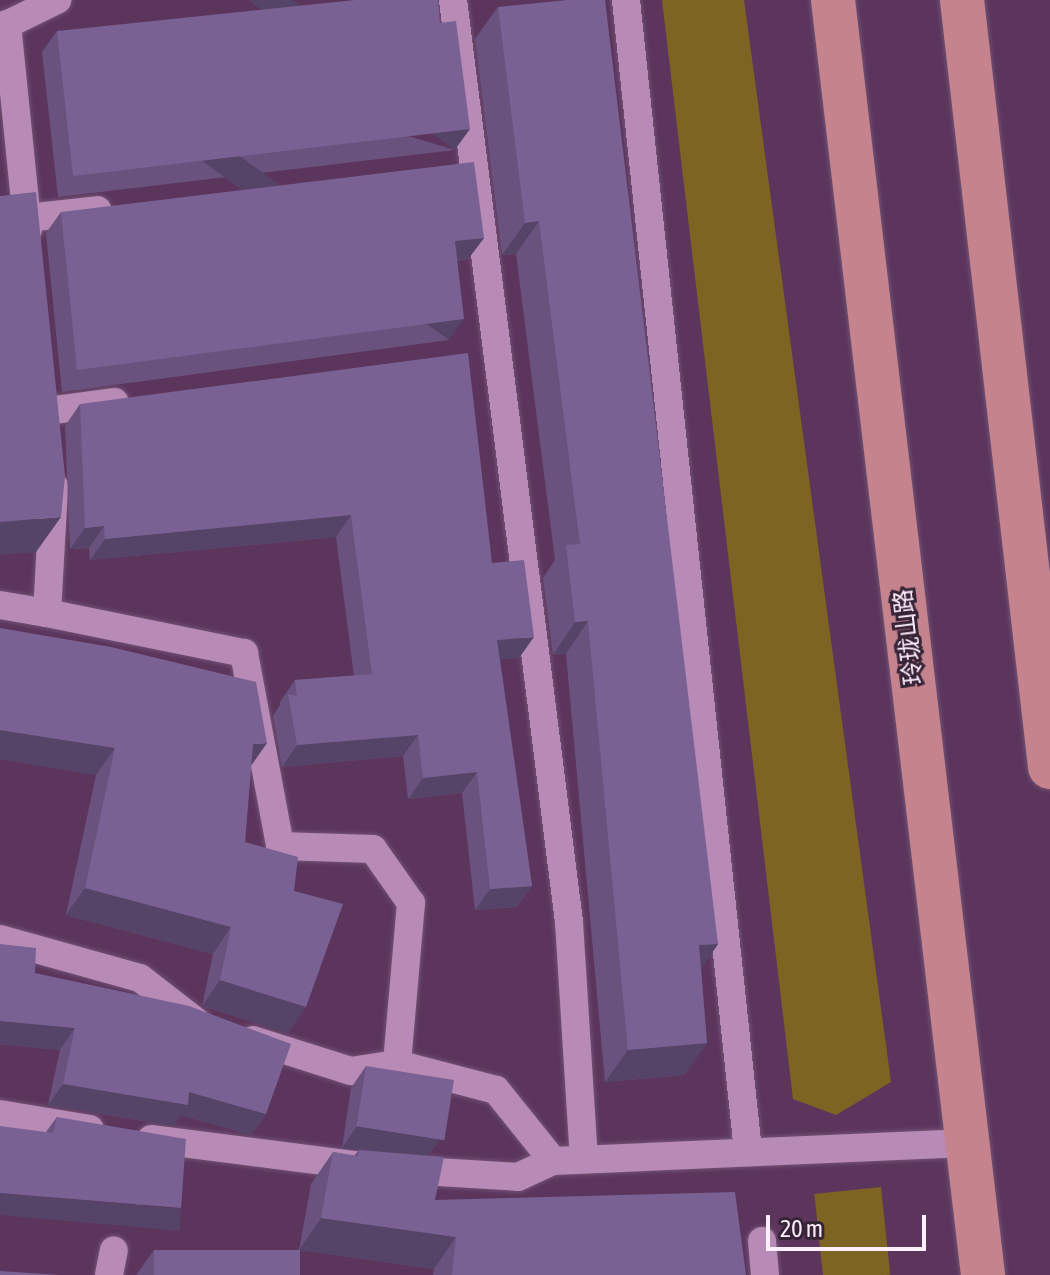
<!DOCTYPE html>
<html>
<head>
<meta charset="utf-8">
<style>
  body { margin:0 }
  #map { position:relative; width:1050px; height:1275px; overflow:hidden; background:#5c355d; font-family:"Asap Condensed","Noto Sans SC",sans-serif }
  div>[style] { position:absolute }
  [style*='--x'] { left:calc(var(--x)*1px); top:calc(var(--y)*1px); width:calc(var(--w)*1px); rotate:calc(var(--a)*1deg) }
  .green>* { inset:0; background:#7e6423; transform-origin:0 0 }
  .roads { filter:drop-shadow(0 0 2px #715272) drop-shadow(0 0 2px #715272) }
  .lane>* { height:28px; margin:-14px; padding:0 14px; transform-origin:14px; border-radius:14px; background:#b78bb6 }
  .primary>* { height:44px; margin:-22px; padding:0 22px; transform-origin:22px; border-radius:22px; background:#c5838e }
  .wall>* { inset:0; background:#69537e }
  .shaded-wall>* { inset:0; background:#554467; transform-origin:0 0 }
  .building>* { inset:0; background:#7a6193; transform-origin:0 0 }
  span { translate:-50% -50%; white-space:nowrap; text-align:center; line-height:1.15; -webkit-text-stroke:6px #372537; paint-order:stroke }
  .street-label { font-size:24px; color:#feeffd }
  .scale { position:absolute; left:766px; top:1215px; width:160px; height:36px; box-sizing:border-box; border:4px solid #feeffd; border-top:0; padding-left:10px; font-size:24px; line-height:28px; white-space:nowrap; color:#feeffd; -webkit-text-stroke:6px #372537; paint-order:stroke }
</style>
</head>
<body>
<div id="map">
  <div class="green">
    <i style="clip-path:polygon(662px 0,744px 0,891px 1082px,836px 1115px,793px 1099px)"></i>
    <i style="left:881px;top:1187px;width:88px;height:67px;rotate:84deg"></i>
  </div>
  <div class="roads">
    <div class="lane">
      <i style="--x:453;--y:0;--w:929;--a:82.83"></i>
      <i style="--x:569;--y:922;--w:237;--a:86.4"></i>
      <i style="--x:626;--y:0;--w:1158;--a:83.95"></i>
      <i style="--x:7;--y:24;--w:207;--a:84.2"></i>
      <i style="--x:0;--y:28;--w:64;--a:-26.2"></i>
      <i style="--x:27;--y:218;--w:71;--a:-6.4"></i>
      <i style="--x:47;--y:411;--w:68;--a:-7.7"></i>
      <i style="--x:0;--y:605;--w:48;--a:9.7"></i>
      <i style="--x:47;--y:613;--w:127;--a:-86.8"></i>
      <i style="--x:47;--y:613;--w:201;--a:11.5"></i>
      <i style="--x:244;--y:653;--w:196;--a:79.4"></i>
      <i style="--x:280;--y:846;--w:93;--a:1.8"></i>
      <i style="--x:373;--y:849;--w:66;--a:54.9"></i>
      <i style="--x:411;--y:903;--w:162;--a:95"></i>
      <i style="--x:0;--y:939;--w:145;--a:15.6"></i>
      <i style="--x:140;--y:978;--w:73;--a:37.8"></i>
      <i style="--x:253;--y:1040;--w:103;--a:17.6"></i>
      <i style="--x:351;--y:1071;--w:47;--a:-8.7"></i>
      <i style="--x:397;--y:1064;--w:102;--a:14.7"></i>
      <i style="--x:496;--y:1090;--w:91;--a:51.2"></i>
      <i style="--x:0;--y:1114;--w:91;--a:9.5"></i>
      <i style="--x:151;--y:1139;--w:214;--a:7.3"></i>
      <i style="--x:405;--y:1170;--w:113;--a:3.5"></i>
      <i style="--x:518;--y:1177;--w:38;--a:-25"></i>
      <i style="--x:553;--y:1161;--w:414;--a:-2.5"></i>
      <i style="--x:762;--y:1241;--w:34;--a:85"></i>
      <i style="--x:109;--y:1275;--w:25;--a:-79"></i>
    </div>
    <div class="primary">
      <i style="--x:833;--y:0;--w:1284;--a:83.29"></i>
      <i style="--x:962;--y:0;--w:772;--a:83.45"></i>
    </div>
  </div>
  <div class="wall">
    <i style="clip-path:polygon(498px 7px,718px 944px,701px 969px,707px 1043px,684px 1075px,605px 1082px,566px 654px,553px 655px,543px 578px,555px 560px,516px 254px,502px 255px,475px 39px)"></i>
    <i style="clip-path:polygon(57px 31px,455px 150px,58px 197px,42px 52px)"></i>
    <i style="clip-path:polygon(61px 212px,484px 238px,468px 259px,457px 261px,449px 340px,62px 392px,46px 233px)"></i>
    <i style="clip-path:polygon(80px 404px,492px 563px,519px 658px,500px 659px,532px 886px,517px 907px,475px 910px,462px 793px,408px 799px,403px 756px,282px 767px,273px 716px,280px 705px,280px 702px,295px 680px,354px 676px,336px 537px,90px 560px,89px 548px,70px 549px,65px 426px)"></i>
    <i style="clip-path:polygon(0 628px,251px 765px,245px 842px,294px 891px,288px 1033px,202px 1006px,213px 954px,66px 915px,96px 775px,0 759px)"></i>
    <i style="clip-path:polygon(0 944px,35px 973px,266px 1114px,251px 1135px,181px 1115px,173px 1126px,48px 1105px,60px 1050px,0 1044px)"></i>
    <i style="clip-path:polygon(366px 1066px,443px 1134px,428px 1156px,342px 1148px,351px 1088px)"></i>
    <i style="clip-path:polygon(57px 1117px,166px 1229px,46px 1132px)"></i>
    <i style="clip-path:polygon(359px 1150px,435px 1200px,746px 1275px,433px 1275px,434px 1269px,300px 1250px,299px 1275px,136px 1275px,154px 1250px,299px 1250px,311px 1184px,333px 1152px,354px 1156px)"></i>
  </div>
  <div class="shaded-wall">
    <i style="left:470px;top:129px;width:26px;height:400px;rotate:126deg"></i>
    <i style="clip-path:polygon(539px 221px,516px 254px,502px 255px,525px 223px)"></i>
    <i style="clip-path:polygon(484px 238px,468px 259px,440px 263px,455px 241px)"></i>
    <i style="left:464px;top:319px;width:26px;height:390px;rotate:126deg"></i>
    <i style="clip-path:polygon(351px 515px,336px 537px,90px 560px,105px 539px)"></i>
    <i style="clip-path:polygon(61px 517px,36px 552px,0 555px,0 522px)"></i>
    <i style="clip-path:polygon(104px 526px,89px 548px,70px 549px,85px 528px)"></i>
    <i style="clip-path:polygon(588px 621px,566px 654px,553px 655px,575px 622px)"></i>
    <i style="clip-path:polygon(534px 637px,519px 658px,482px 661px,497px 640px)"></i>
    <i style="clip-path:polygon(0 730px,115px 748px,96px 775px,0 759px)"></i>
    <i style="clip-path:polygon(418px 735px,403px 756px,282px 767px,297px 745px)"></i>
    <i style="clip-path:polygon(267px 743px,248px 770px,253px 744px)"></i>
    <i style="clip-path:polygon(477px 772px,462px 793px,408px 799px,423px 778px)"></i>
    <i style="clip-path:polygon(532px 886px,517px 907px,475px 910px,490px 889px)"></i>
    <i style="clip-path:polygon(85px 888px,231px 927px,213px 954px,66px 915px)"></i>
    <i style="clip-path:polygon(718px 944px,696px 976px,699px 945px)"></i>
    <i style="clip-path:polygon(220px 980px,306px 1007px,288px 1033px,202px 1006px)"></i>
    <i style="clip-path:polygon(0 1021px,75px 1028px,60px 1050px,0 1044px)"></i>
    <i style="clip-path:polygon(707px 1043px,684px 1075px,605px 1082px,628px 1050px)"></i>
    <i style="clip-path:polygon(63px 1084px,189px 1092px,266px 1114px,251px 1135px,181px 1115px,173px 1126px,48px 1105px)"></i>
    <i style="clip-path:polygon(357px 1126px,443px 1134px,428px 1156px,342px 1148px)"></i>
    <i style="left:0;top:1193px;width:182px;height:22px;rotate:5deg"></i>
    <i style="clip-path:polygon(321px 1218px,456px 1237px,434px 1269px,299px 1250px)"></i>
  </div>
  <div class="building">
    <i style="clip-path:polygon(355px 0,438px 0,440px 23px,456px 21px,470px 129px,73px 176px,57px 31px)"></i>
    <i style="clip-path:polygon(567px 0,605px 0,718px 944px,699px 945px,707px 1043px,628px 1050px,588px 621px,575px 622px,566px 545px,580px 544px,539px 221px,525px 223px,498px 7px)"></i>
    <i style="clip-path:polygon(474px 162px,484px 238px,455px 241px,464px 319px,77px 370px,61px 212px)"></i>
    <i style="clip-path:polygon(36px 192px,65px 476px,61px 517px,0 522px,0 196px)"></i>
    <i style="clip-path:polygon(468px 353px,492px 563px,524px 560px,534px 637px,497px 640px,532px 886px,490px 889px,477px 772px,423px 778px,418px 735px,297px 745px,288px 694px,297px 696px,295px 680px,372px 674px,351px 515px,105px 539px,104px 526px,85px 528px,80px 404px)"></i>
    <i style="clip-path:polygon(0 628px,111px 647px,256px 682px,267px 743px,253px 744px,245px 842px,298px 857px,294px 891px,343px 904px,306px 1007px,220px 980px,231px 927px,85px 888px,115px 748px,0 730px)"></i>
    <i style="clip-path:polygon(0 944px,36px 948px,35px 973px,189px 1006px,291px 1044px,266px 1114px,189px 1092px,188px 1105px,63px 1084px,75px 1028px,0 1021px)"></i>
    <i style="left:366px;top:1066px;width:89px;height:61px;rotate:9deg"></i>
    <i style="clip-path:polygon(57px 1117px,186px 1139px,181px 1208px,0 1193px,0 1126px,53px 1133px)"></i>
    <i style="clip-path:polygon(359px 1150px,444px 1157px,435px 1200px,735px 1192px,746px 1275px,452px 1275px,456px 1237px,321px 1218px,333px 1152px,358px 1156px)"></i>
    <i style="left:154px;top:1250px;width:146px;height:25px"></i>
    <i style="clip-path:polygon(0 1271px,60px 1275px,0 1275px)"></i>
  </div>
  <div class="street-label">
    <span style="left:908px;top:637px;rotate:-97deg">玲珑山路</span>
  </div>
  <div class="scale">20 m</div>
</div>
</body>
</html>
